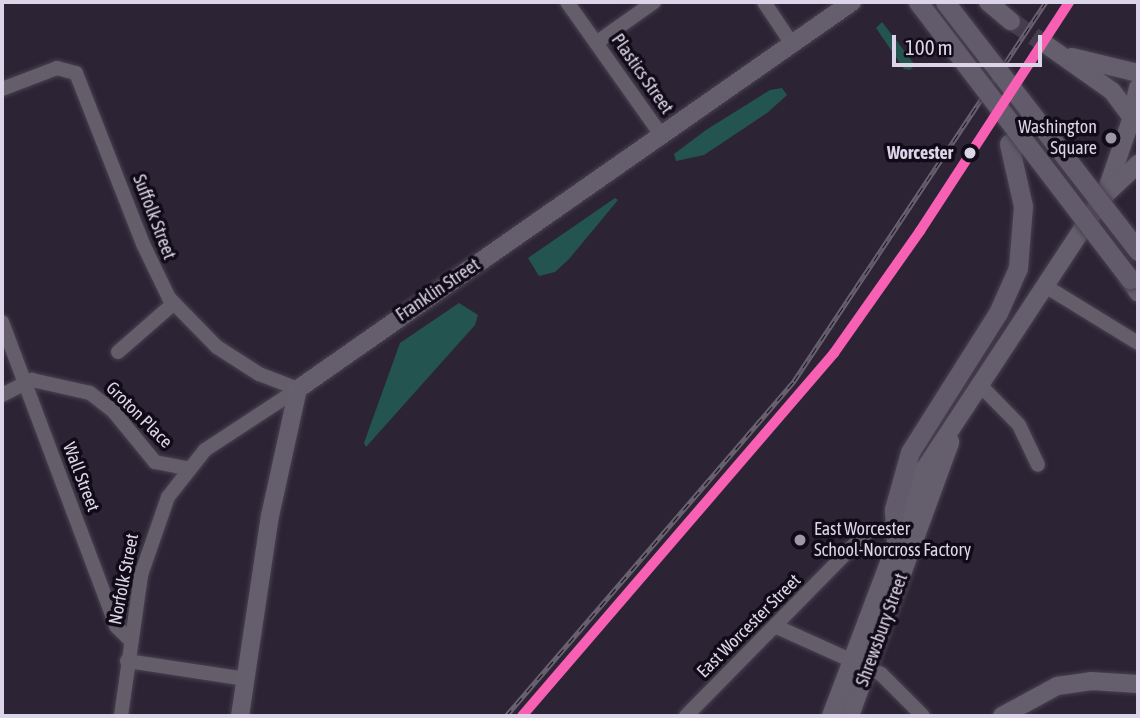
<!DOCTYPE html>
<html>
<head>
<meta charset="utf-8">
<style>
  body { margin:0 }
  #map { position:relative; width:1140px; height:718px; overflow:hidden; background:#2c2435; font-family:"Asap Condensed",sans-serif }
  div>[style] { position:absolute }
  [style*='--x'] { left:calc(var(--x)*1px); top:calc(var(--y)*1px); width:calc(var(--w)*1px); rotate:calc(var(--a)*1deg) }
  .water>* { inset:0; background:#24544f }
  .major-tunnel>* { height:18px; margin-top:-9px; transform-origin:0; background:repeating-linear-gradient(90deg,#463e50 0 18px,transparent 0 27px) }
  .roads { filter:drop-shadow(0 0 2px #494151) drop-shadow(0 0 2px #494151) }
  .minor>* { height:14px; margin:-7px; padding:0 7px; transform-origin:7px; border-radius:7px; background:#645e6b }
  .major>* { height:18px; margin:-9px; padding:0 9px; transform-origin:9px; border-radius:9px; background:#655e6d }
  .highway>* { height:19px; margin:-9.5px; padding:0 9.5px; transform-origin:9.5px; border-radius:9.5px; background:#625b6b }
  .rail>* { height:5px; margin-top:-2.5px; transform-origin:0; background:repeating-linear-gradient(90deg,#110b18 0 8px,#68606e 0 16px); box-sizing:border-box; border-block:2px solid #68606e }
  .bridges { filter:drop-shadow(0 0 2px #494151) drop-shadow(0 0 2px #494151) }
  .highway-bridge>* { height:19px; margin:-9.5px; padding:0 9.5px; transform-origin:9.5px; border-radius:9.5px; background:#625b6b }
  .rail-1>* { height:10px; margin:-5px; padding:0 5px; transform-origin:5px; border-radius:5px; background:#f860b3 }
  .dots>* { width:19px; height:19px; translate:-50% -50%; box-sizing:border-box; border:4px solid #110b18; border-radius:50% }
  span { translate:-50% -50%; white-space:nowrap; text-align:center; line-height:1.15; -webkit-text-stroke:7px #110b18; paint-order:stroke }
  .street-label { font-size:18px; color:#dcd4e8 }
  .poi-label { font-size:18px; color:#dcd4e8 }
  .right { translate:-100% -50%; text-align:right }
  .left { translate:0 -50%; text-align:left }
  .stop-label { font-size:18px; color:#dcd4e8; font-weight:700 }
  .frame { position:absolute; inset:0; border:4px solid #dcd4e8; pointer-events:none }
  .scale { position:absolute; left:892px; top:35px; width:150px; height:32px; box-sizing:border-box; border:4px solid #dcd4e8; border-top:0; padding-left:9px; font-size:21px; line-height:24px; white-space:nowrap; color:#dcd4e8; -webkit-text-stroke:5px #110b18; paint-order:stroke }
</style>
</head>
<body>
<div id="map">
  <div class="water">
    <i style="clip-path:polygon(882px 22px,915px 65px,910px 70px,904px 69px,876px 28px)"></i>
    <i style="clip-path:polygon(782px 88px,787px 95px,767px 113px,704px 155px,676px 161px,674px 154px,706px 130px,770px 90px)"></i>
    <i style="clip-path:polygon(615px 198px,618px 200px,569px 259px,555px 272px,539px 276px,528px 258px)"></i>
    <i style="clip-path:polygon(459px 303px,478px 315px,475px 325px,366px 447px,364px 443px,400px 343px)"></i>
  </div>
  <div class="major-tunnel">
    <i style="--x:1011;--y:21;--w:45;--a:34"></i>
  </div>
  <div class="roads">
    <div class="minor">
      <i style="--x:567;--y:2;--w:163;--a:54.7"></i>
      <i style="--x:764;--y:2;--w:50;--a:56.3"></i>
      <i style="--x:596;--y:43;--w:71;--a:-35.3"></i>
      <i style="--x:2;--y:89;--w:59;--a:-20.9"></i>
      <i style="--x:57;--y:68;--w:20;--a:15"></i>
      <i style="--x:76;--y:73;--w:184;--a:68.6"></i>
      <i style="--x:143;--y:244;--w:60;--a:64.3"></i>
      <i style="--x:169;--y:298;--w:69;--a:45.6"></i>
      <i style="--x:217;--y:347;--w:50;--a:32.7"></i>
      <i style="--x:259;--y:374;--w:42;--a:21"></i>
      <i style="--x:1045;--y:286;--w:109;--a:31.5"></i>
      <i style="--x:2;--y:322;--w:325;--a:69.4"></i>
      <i style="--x:116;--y:626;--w:21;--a:45"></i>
      <i style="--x:118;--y:352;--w:73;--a:-41.1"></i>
      <i style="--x:981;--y:386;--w:54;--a:45.7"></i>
      <i style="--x:1019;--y:425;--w:44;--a:64.6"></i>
      <i style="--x:2;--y:395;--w:34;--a:-27"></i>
      <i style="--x:32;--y:380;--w:59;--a:12.6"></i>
      <i style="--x:90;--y:393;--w:31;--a:38"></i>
      <i style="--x:114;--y:412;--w:65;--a:50.6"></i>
      <i style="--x:155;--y:462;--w:32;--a:11"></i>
      <i style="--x:777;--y:627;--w:114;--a:24.3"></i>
      <i style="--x:881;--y:674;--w:59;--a:45"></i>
      <i style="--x:127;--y:661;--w:120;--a:8.6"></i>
      <i style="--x:121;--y:716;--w:142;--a:-81.9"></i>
      <i style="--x:141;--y:575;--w:83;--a:-70.9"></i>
      <i style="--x:168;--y:497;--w:60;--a:-51.8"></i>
      <i style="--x:205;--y:450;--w:111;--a:-33.3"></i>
      <i style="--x:686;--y:716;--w:260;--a:-45.5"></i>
    </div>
    <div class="major">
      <i style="--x:988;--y:2;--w:30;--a:40"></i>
      <i style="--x:1048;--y:46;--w:78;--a:35.1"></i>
      <i style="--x:1112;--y:91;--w:30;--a:53"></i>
      <i style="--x:1072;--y:57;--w:68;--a:13.6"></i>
      <i style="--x:1131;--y:118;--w:31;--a:-77"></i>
      <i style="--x:1108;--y:186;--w:70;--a:-70.8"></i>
      <i style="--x:240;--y:716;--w:202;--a:-81.5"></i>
      <i style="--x:270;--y:516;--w:130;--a:-77.6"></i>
      <i style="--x:298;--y:389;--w:676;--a:-34.94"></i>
      <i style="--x:831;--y:716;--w:263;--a:-69.3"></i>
      <i style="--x:924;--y:470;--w:328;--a:-56.7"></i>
      <i style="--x:1104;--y:196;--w:47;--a:-43.3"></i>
      <i style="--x:850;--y:716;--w:292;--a:-69.9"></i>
      <i style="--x:1002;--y:716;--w:63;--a:-28.6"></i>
      <i style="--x:1057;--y:686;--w:34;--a:-8"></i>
      <i style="--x:1091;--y:681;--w:47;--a:3.7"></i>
    </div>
    <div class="highway">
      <i style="--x:1130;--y:279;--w:15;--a:58"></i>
      <i style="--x:896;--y:541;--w:32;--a:-94"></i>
      <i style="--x:894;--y:509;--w:59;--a:-74.3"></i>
      <i style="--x:910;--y:452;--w:165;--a:-57.7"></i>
      <i style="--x:998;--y:313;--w:49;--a:-66"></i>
      <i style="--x:1018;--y:268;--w:62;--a:-85.4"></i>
      <i style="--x:1023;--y:206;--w:64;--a:-102.7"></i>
    </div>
  </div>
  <div class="rail">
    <i style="--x:506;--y:716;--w:442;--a:-49.3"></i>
    <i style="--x:794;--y:381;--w:455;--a:-56.4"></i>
  </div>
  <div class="bridges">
    <div class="highway-bridge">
      <i style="--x:918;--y:2;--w:349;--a:52.6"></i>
      <i style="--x:945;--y:2;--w:315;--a:52.2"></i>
    </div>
  </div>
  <div class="rail-1">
    <i style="--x:522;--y:716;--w:479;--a:-49.3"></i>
    <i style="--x:834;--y:353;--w:149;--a:-54.8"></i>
    <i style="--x:920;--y:231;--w:273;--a:-56.9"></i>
  </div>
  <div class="dots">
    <i style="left:1111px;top:138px;background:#9e96a9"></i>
    <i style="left:970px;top:153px;background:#dcd4e8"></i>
    <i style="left:800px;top:540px;background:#9e96a9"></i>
  </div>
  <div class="street-label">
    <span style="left:642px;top:74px;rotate:55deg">Plastics Street</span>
    <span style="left:154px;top:217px;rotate:69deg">Suffolk Street</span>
    <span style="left:438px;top:290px;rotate:-34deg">Franklin Street</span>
    <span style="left:139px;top:415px;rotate:45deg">Groton Place</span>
    <span style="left:81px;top:477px;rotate:69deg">Wall Street</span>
    <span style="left:124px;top:579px;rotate:-79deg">Norfolk Street</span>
    <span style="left:749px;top:626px;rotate:-45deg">East Worcester Street</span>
    <span style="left:882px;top:630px;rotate:-70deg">Shrewsbury Street</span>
  </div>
  <div class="poi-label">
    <span class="right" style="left:1097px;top:138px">Washington<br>Square</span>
    <span class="left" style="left:814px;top:540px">East Worcester<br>School-Norcross Factory</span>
  </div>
  <div class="stop-label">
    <span class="right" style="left:953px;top:153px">Worcester</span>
  </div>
  <div class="frame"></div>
  <div class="scale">100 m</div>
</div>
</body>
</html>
